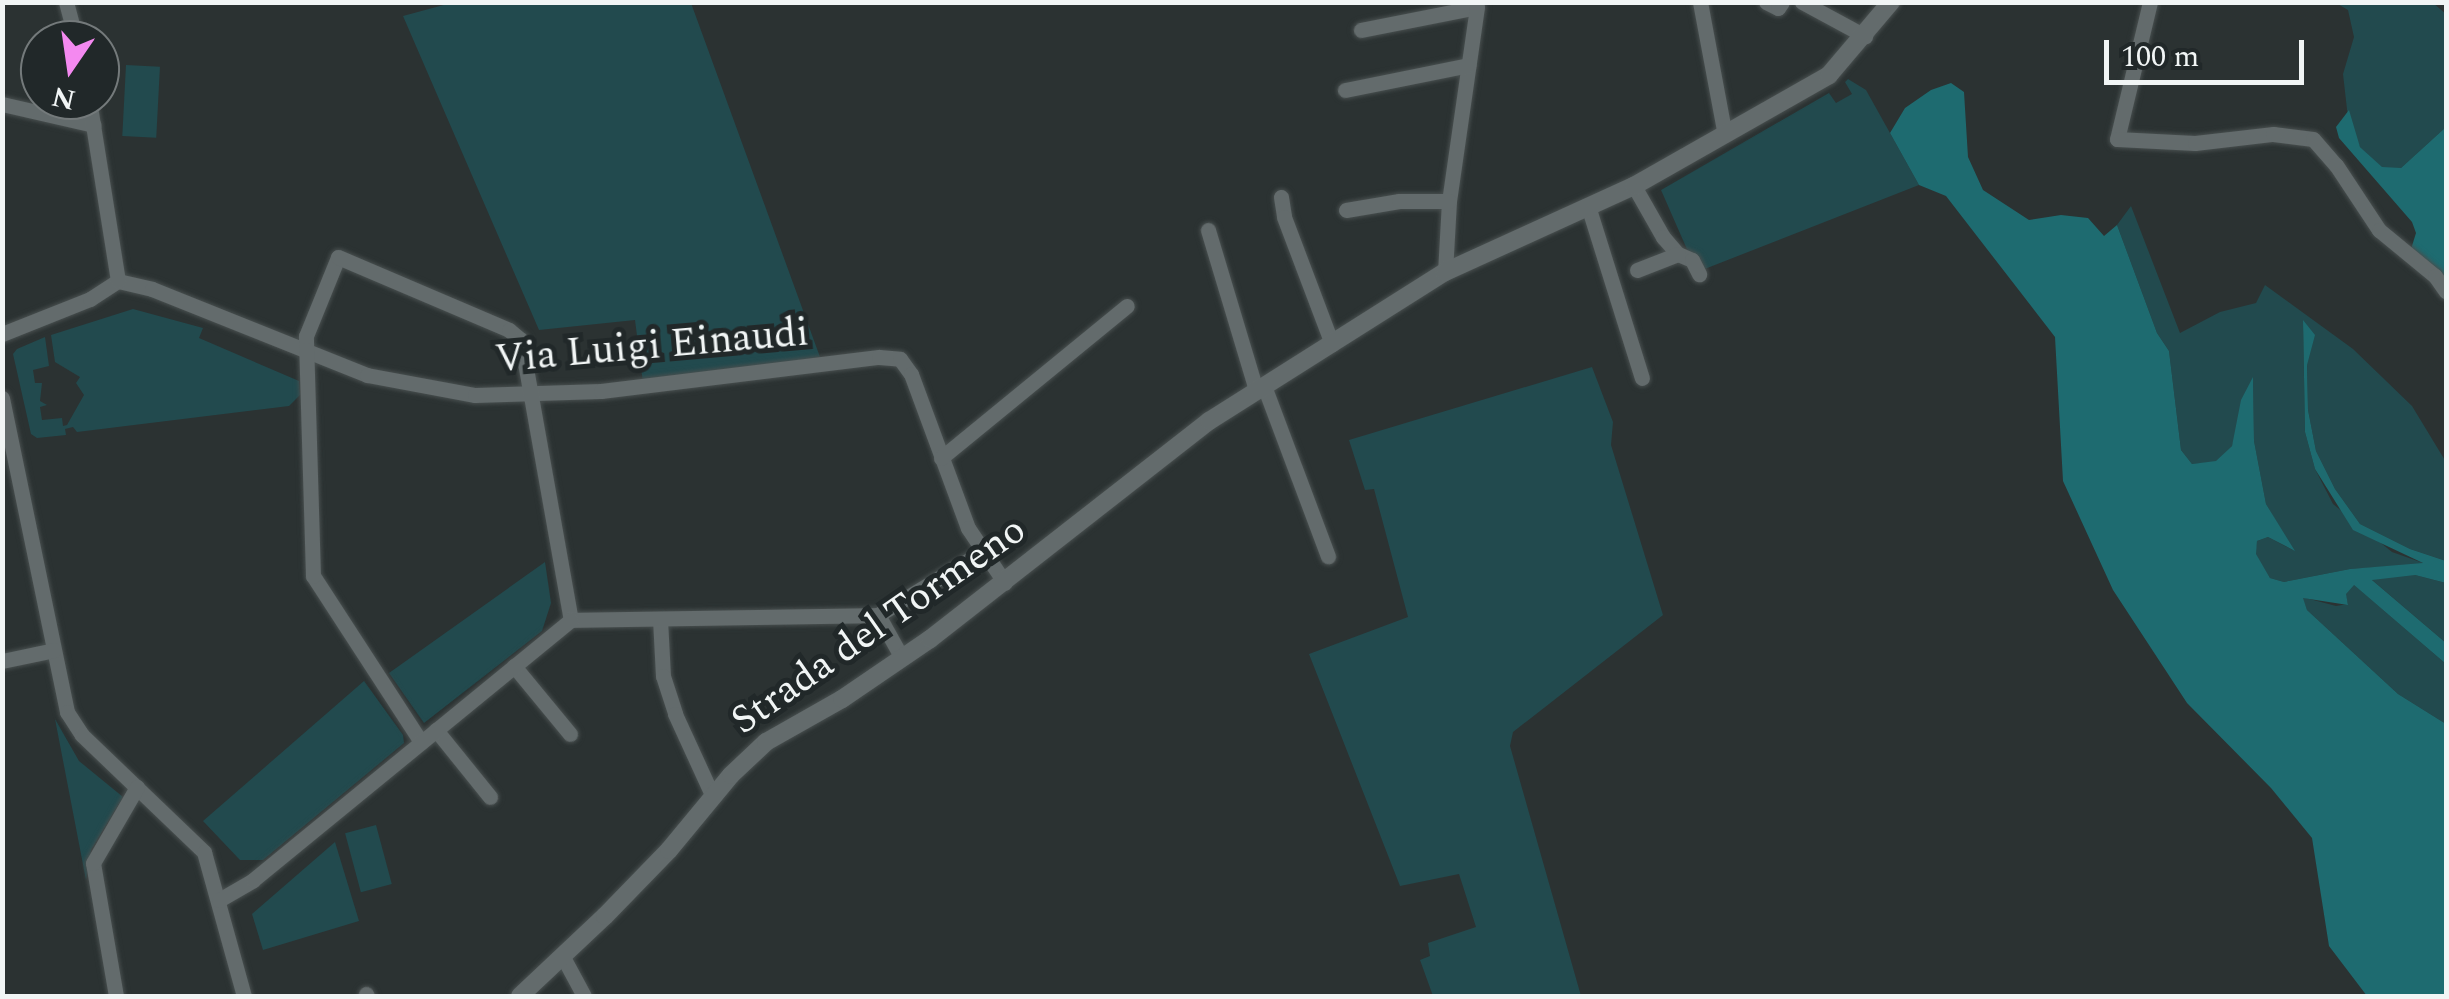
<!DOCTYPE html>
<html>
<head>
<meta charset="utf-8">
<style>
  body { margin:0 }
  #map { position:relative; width:2449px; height:999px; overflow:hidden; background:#2b3232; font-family:Spectral,serif }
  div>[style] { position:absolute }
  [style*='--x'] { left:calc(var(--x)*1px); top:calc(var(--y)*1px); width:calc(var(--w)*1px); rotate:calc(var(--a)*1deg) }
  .green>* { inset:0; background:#224a4e; transform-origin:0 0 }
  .forest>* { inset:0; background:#1e6b70 }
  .roads { filter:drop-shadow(0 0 2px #484f4f) drop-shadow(0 0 2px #484f4f) }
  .minor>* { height:15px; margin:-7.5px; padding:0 7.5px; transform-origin:7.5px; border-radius:7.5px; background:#636b6c }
  .tertiary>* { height:18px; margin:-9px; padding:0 9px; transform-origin:9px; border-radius:9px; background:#636b6c }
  span { translate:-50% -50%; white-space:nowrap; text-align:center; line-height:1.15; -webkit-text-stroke:10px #212829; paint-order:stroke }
  .street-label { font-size:40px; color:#f1f5f5 }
  .frame { position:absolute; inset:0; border:5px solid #f1f5f5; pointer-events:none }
  .north { position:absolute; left:20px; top:20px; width:100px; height:100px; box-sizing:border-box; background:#212829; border:2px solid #747a7b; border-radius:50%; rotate:193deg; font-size:28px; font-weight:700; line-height:40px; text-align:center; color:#f1f5f5 }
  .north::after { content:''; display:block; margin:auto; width:35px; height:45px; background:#f489f0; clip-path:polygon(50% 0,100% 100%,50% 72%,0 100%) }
  .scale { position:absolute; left:2104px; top:40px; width:200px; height:45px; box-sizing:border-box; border:5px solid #f1f5f5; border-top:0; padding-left:12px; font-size:30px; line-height:35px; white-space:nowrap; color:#f1f5f5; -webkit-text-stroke:8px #212829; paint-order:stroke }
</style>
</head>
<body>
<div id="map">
  <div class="green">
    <i style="clip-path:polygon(451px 3px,691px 3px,820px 357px,643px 383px,635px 320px,539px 330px,403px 16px)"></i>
    <i style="clip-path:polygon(2336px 3px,2433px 3px,2446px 14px,2446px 127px,2401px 168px,2382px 168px,2360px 147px,2348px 118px,2343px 74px,2354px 37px,2348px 10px)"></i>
    <i style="left:126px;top:65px;width:34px;height:71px;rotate:3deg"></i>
    <i style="clip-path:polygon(1848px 79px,1866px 90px,1919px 185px,1697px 272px,1661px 190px,1829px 93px,1836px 103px,1852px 94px,1845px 82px)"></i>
    <i style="clip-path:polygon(2131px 206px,2180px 333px,2220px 312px,2256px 303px,2265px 285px,2353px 349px,2412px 406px,2446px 462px,2446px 561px,2410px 549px,2360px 524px,2335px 489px,2316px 451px,2308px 410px,2307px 365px,2303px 322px,2305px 432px,2315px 469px,2333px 504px,2392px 552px,2426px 564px,2350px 569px,2284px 582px,2270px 578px,2255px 554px,2257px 541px,2268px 537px,2293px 550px,2266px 504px,2254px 441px,2253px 380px,2232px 446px,2216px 462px,2192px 464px,2181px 450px,2169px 351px,2157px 333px,2117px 225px)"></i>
    <i style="clip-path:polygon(133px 309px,203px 328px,199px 338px,299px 381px,300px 395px,289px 406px,77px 432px,73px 427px,65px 429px,66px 435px,37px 438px,31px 434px,13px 354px,17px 349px,45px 337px,49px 366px,33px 370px,35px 383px,42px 383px,40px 401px,47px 405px,40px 407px,42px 420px,62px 418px,63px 426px,67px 425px,84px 395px,76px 383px,80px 377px,55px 362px,51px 335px)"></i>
    <i style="clip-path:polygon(1592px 367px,1613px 422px,1611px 445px,1663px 615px,1513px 732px,1510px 746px,1581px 996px,1433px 996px,1420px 960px,1430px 956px,1428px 943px,1476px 927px,1459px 874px,1400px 886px,1309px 654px,1408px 617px,1374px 489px,1365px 490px,1349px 440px)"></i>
    <i style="clip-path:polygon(545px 562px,551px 603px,542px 631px,424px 723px,389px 673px)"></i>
    <i style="clip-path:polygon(2390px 575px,2415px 575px,2446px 583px,2446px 643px,2371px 579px)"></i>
    <i style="clip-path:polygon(2353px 584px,2446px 664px,2446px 724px,2398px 694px,2307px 610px,2302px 597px,2336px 606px,2348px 604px,2345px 593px)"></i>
    <i style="clip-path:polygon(364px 681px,403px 735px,404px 743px,263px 860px,240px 860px,203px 821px)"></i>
    <i style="clip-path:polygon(55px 719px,79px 761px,123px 797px,91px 850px,86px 880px)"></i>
    <i style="left:376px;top:825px;width:61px;height:32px;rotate:75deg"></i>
    <i style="clip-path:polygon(335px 842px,359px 921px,263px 950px,252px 914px)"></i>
  </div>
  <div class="forest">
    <i style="clip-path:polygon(1951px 83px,1964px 92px,1968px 157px,1983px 190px,2029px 220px,2061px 215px,2088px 218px,2104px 236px,2117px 225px,2157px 333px,2169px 351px,2181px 450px,2192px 464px,2216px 461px,2232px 446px,2241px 400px,2253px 377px,2254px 441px,2266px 504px,2295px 551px,2268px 537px,2257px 541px,2256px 554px,2270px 578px,2284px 582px,2350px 569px,2423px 563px,2353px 530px,2315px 469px,2305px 432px,2303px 320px,2315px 335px,2307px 365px,2308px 410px,2316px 451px,2335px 489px,2360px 524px,2410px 549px,2446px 561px,2446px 583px,2415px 575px,2372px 580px,2446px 643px,2446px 664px,2354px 585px,2346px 594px,2348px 605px,2303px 598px,2307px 610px,2398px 694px,2446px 724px,2446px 996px,2367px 996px,2329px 946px,2312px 838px,2271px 788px,2187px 703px,2113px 590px,2063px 481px,2055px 337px,1946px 196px,1919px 185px,1890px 133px,1905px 108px,1931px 90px)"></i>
    <i style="clip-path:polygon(2349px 110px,2360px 147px,2382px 167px,2401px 168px,2446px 127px,2446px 280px,2411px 249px,2416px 233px,2412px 222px,2339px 138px,2336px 127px)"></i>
  </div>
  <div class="roads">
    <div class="minor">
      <i style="--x:66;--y:2;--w:39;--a:75"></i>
      <i style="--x:1700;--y:2;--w:135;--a:79.4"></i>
      <i style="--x:1766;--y:2;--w:13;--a:27"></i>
      <i style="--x:1778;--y:8;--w:7;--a:-56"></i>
      <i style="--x:1802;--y:2;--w:72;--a:28.4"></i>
      <i style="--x:2150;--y:2;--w:141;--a:103.5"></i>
      <i style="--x:2117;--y:139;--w:78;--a:2.9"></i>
      <i style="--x:2195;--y:143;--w:79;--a:-6.6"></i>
      <i style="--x:2273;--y:134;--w:40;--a:7.1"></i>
      <i style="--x:2313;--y:139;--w:35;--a:49"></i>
      <i style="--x:2336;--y:165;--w:78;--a:56.5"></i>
      <i style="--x:2379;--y:230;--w:72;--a:39.4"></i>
      <i style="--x:2435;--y:276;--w:19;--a:55"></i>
      <i style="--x:1361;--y:30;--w:118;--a:-11.2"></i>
      <i style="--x:1477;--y:7;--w:196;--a:98.2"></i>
      <i style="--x:1449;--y:201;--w:71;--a:93.2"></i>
      <i style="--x:1345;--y:90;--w:126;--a:-11.4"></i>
      <i style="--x:2;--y:104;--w:94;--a:12.9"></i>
      <i style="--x:1634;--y:186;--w:59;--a:60.4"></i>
      <i style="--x:1663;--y:237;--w:23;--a:49"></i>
      <i style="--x:1678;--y:254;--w:15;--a:23"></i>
      <i style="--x:1692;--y:260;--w:16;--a:63"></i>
      <i style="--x:1281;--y:197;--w:20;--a:81"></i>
      <i style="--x:1284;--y:217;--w:136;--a:69.3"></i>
      <i style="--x:1589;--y:209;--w:177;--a:72.6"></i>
      <i style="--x:1346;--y:210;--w:54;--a:-9.6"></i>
      <i style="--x:1399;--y:201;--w:50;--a:0"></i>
      <i style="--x:1208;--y:230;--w:167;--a:73.3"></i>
      <i style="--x:1637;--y:270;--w:44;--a:-21.3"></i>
      <i style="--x:118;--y:281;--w:35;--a:13"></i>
      <i style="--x:152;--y:289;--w:232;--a:21.8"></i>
      <i style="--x:367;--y:375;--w:110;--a:10.5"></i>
      <i style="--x:475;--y:395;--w:126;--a:-1.8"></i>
      <i style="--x:601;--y:391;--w:280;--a:-7"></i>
      <i style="--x:879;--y:357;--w:21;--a:5"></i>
      <i style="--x:900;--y:359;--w:19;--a:54"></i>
      <i style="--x:911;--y:374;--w:164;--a:69.7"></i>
      <i style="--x:968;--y:528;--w:66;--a:56.1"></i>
      <i style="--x:2;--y:334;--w:95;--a:-21.7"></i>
      <i style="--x:90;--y:299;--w:33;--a:-33"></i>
      <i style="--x:118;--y:281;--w:183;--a:-99.1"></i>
      <i style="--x:1264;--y:386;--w:182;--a:69.4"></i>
      <i style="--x:2;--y:398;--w:321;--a:78.3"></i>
      <i style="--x:67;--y:712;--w:27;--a:57"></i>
      <i style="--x:82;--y:735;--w:169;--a:43.8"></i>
      <i style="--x:204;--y:852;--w:149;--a:74.5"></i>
      <i style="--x:941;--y:458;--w:240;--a:-39.3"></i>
      <i style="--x:878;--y:615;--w:49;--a:60.8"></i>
      <i style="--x:660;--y:619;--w:57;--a:87"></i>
      <i style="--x:663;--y:676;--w:40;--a:72"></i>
      <i style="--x:675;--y:714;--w:91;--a:65.4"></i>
      <i style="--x:2;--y:661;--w:53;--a:-11.9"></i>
      <i style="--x:514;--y:666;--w:88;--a:50.5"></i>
      <i style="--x:436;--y:730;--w:86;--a:51.1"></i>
      <i style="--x:421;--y:742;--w:198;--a:-123"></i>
      <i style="--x:313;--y:576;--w:240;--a:-91.7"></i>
      <i style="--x:306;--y:336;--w:85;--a:-67.9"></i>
      <i style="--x:338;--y:257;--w:186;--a:23.1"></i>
      <i style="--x:509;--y:330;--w:16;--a:40"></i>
      <i style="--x:521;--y:340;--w:284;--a:79.9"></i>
      <i style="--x:571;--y:620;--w:307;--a:-0.9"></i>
      <i style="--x:878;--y:615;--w:122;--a:-31.2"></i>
      <i style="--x:219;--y:900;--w:39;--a:-30"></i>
      <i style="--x:253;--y:880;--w:411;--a:-39.3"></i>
      <i style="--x:563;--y:957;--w:44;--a:61.7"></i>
      <i style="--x:366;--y:994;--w:2;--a:63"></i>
      <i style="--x:116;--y:996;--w:135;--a:-99.8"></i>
      <i style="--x:93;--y:863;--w:88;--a:-59.9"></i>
    </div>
    <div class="tertiary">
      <i style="--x:520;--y:996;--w:117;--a:-43.3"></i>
      <i style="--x:605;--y:916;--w:92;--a:-45.9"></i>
      <i style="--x:669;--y:850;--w:97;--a:-50.4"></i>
      <i style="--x:731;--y:775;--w:48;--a:-43.3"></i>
      <i style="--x:766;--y:742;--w:87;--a:-29.5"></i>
      <i style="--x:842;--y:699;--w:107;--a:-34.3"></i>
      <i style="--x:930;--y:639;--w:354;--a:-38"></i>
      <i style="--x:1209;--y:421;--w:279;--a:-32.3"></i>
      <i style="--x:1445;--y:272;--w:208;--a:-24.5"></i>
      <i style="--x:1634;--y:186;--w:224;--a:-29.6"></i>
      <i style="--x:1829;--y:75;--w:96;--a:-49.7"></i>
    </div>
  </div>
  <div class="street-label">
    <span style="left:652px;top:347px;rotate:-5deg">Via Luigi Einaudi</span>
    <span style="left:879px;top:626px;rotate:-35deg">Strada del Tormeno</span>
  </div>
  <div class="frame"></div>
  <div class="north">N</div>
  <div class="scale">100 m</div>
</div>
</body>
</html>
